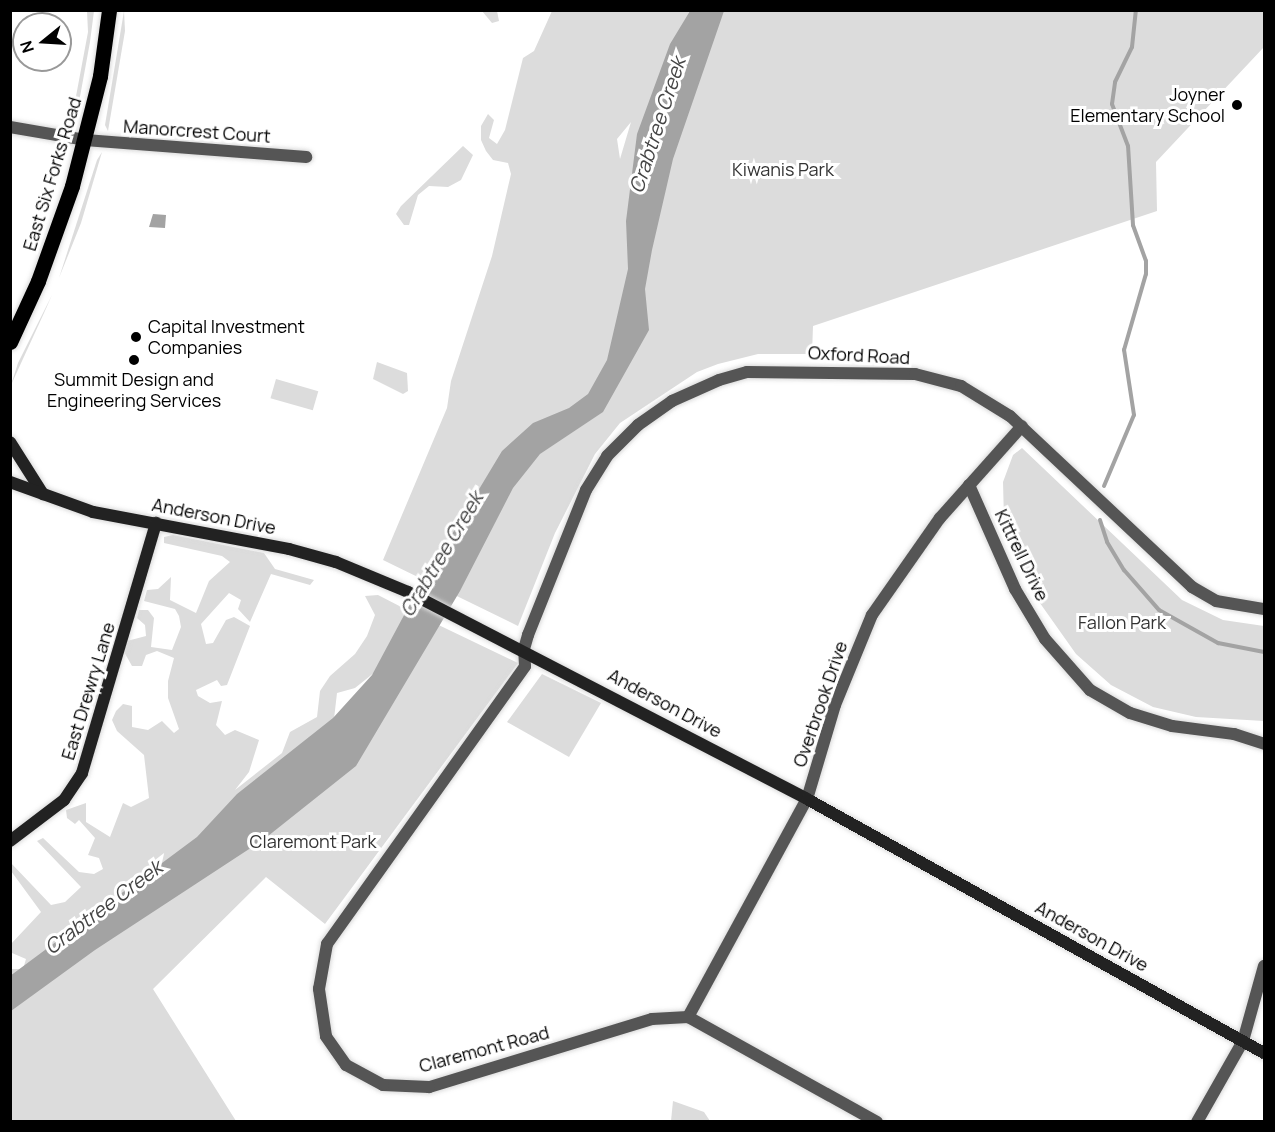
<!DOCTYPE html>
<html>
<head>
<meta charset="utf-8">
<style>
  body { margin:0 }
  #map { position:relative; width:1275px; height:1132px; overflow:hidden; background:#fff; font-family:Manrope,sans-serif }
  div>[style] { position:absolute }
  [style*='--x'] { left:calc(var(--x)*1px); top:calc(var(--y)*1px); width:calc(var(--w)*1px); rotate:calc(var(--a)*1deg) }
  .green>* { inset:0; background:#dcdcdc; transform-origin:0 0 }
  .water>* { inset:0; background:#a3a3a3 }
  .stream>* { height:4px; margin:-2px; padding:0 2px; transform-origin:2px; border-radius:2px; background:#a3a3a3 }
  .roads { filter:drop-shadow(0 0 2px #dbdbdb) drop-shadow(0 0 2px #dbdbdb) }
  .street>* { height:12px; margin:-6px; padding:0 6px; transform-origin:6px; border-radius:6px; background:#555 }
  .secondary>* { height:12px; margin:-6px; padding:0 6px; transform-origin:6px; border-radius:6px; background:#222 }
  .primary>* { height:15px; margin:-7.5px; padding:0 7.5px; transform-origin:7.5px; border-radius:7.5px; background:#000 }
  .dots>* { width:16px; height:16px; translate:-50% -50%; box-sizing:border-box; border:3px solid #fff; border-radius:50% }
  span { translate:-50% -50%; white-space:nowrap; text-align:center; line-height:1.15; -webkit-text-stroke:6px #fff; paint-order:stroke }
  .poi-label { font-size:18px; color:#000 }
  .right { translate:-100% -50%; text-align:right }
  .left { translate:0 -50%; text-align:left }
  .street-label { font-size:18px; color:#000 }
  .park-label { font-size:18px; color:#333 }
  .water-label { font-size:20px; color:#444; font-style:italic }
  .frame { position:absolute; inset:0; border:12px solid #000; pointer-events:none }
  .north { position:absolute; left:12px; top:12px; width:60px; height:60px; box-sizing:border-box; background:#fff; border:2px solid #999; border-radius:50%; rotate:252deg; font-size:16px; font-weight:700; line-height:24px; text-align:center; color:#000 }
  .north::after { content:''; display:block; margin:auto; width:21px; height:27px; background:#000; clip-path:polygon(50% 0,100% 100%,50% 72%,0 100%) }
</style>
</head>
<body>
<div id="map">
  <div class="green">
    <i style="clip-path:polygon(87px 11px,94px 11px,90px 42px,79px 102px,71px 123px,88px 32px)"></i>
    <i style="clip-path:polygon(124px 11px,125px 31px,108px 131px,105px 125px)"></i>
    <i style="clip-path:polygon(482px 11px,497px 11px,499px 21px,492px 23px)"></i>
    <i style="clip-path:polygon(evenodd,552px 11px,1264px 11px,1264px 47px,1156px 162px,1157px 211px,813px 326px,812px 354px,758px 354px,718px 364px,697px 372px,620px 423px,595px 454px,555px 533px,518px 626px,383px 560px,447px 408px,451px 381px,492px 256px,511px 174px,508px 163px,493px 160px,486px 151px,481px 140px,481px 126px,488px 114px,494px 120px,489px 138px,497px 144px,505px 130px,523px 58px,534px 51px,552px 11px,631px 122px,620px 159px,617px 139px,631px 122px)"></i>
    <i style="clip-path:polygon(463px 146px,473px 155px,461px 180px,448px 187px,429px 186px,418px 195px,409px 225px,404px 225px,396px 214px,401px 206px)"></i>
    <i style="clip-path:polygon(102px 152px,81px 223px,59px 278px,97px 160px)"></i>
    <i style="clip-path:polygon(52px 295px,44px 313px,11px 385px,18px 363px)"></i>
    <i style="clip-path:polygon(377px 362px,407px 373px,408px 391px,403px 394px,373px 379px)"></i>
    <i style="left:276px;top:379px;width:44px;height:20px;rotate:16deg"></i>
    <i style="clip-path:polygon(1022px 448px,1182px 600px,1223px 620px,1264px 626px,1264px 721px,1196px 717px,1153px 707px,1111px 685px,1076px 654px,1030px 589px,1004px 520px,1003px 482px,1013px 455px)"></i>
    <i style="clip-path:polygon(173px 535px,264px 553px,275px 569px,314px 580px,310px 585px,271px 574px,250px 622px,238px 609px,241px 600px,229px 593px,201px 624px,206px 644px,213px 643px,226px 620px,234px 617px,250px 626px,227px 685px,221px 686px,217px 680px,196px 690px,198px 696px,210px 703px,222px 701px,216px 725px,225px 735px,235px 730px,259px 740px,249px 772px,235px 790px,282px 753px,290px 732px,317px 717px,320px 691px,330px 676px,355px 654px,367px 636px,375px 615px,365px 596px,378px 595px,411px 612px,380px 668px,355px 688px,337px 693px,334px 719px,322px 740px,11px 985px,11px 969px,23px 969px,26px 959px,12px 953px,10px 945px,41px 912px,11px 871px,11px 863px,51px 905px,65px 902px,81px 887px,37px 841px,43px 838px,79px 872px,94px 874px,103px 869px,99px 858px,88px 855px,95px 838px,79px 820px,75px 824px,67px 818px,66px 810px,86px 803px,86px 822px,110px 837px,123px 803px,131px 807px,149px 798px,144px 755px,117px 731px,112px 720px,116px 711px,123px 704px,132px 706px,132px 727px,148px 730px,162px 721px,174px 733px,179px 729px,168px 698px,168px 681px,174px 658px,157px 651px,146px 655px,142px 666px,132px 666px,123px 650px,127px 641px,146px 636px,145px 625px,137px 618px,139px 610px,148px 610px,154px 618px,151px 647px,172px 650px,181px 627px,179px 616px,175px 609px,144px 601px,147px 590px,158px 589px,171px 577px,170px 600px,196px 613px,209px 581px,230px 562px,222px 556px,164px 543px,164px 537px)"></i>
    <i style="clip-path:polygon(424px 618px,518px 663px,325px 924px,266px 877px,153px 989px,236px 1121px,11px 1122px,11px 994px,265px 809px)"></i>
    <i style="clip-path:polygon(542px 674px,601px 703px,569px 757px,507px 722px)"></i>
    <i style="clip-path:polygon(673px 1101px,704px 1112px,710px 1121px,671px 1121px)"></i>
  </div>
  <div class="water">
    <i style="clip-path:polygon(690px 11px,724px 11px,673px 159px,652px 250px,645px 289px,649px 330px,603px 412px,540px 454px,513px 488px,460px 591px,356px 766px,263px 840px,95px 950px,11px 1011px,10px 976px,197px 837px,237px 794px,333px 718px,372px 675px,410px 604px,502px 451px,533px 423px,569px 408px,588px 394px,607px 360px,628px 269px,626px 221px,637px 134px,670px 44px)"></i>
    <i style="clip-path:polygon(153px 214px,166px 215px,165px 228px,149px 227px)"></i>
  </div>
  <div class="stream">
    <i style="--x:1104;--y:486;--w:77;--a:-67.1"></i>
    <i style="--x:1134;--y:415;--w:66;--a:-98.7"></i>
    <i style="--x:1124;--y:350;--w:79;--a:-73.9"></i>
    <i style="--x:1146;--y:274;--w:13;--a:-90"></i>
    <i style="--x:1146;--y:261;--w:38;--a:-110"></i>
    <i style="--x:1133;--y:225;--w:79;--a:-93.6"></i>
    <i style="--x:1128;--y:146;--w:45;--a:-110.9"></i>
    <i style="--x:1112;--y:104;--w:22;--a:-82"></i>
    <i style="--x:1115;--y:82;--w:39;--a:-64"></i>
    <i style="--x:1132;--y:47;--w:37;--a:-84"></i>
    <i style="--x:1100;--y:520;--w:23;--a:72"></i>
    <i style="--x:1107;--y:542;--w:33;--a:59"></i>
    <i style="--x:1124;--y:570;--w:53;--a:48.8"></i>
    <i style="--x:1159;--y:610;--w:68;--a:29.2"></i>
    <i style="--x:1218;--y:643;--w:47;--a:11.1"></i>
  </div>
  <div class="roads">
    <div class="street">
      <i style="--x:10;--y:127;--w:76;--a:9.8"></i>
      <i style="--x:85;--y:140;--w:222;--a:4.4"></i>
      <i style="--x:969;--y:485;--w:114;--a:66.1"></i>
      <i style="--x:1015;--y:589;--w:58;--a:59"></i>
      <i style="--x:1045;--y:639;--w:68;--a:48.6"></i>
      <i style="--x:1090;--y:690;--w:46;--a:29.9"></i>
      <i style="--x:1130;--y:713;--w:44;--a:17.2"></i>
      <i style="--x:1172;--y:726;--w:63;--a:7.4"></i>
      <i style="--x:1234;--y:734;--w:32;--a:18"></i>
      <i style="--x:688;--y:1017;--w:248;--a:-61.4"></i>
      <i style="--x:807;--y:799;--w:98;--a:-73.4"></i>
      <i style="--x:835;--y:705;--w:97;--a:-67.7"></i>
      <i style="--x:872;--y:615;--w:118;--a:-55"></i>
      <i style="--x:940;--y:518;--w:123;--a:-48.3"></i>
      <i style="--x:877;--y:1122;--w:216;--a:-150.9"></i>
      <i style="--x:688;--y:1017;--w:36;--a:177"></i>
      <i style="--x:652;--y:1019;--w:233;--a:163"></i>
      <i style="--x:429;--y:1087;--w:46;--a:-177.5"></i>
      <i style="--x:383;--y:1085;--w:42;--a:-151.6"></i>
      <i style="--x:346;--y:1065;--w:35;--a:-125"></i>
      <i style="--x:326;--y:1036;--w:48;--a:-98.5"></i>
      <i style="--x:319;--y:989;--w:46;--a:-79.9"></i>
      <i style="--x:327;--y:944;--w:341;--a:-54.5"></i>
      <i style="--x:525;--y:666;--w:17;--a:-93"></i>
      <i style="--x:524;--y:649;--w:15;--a:-74"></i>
      <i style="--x:528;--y:635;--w:156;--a:-68.2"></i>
      <i style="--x:586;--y:490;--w:40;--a:-58"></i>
      <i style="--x:607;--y:456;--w:44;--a:-45"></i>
      <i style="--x:638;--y:425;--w:42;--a:-35.2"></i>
      <i style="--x:672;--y:401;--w:51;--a:-24.1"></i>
      <i style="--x:719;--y:380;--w:29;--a:-16"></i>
      <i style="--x:747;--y:372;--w:168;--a:0.7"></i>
      <i style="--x:915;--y:374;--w:48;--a:14.6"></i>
      <i style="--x:961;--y:386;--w:57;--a:31.5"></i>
      <i style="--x:1010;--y:416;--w:250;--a:43.2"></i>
      <i style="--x:1192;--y:587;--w:28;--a:30"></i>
      <i style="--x:1216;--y:601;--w:49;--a:9.5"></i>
      <i style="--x:1197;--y:1122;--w:93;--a:-60.4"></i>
      <i style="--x:1243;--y:1041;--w:78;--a:-74.4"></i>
    </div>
    <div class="secondary">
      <i style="--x:10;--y:442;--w:62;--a:57.6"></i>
      <i style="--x:10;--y:482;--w:88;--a:19.9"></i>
      <i style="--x:93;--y:512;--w:199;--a:10.7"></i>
      <i style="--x:289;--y:549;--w:49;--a:15.5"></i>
      <i style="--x:336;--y:562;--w:78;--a:22.6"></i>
      <i style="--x:408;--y:592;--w:449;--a:27.4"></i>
      <i style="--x:807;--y:799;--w:523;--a:29.07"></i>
      <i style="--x:10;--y:841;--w:68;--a:-37.2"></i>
      <i style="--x:64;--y:800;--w:32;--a:-56"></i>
      <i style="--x:82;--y:773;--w:261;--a:-73.5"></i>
    </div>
    <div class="primary">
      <i style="--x:10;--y:342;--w:67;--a:-65.3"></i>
      <i style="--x:38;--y:281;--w:101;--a:-70.3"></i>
      <i style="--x:72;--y:186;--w:114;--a:-75.7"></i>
      <i style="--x:100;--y:76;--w:67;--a:-82.2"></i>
    </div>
  </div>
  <div class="dots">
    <i style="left:1237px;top:105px;background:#000"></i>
    <i style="left:136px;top:337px;background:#000"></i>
    <i style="left:134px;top:360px;background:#000"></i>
  </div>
  <div class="poi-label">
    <span class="right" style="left:1225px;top:105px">Joyner<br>Elementary School</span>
    <span class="left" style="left:148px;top:337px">Capital Investment<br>Companies</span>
    <span style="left:134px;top:390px">Summit Design and<br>Engineering Services</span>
  </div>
  <div class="street-label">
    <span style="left:197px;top:131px;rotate:4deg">Manorcrest Court</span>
    <span style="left:52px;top:174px;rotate:-73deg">East Six Forks Road</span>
    <span style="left:859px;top:355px;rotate:3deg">Oxford Road</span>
    <span style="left:214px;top:516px;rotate:11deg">Anderson Drive</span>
    <span style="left:1022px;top:555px;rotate:64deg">Kittrell Drive</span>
    <span style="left:88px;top:691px;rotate:-73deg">East Drewry Lane</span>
    <span style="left:665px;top:703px;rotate:28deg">Anderson Drive</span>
    <span style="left:820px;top:704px;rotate:-71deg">Overbrook Drive</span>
    <span style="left:1092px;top:936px;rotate:29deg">Anderson Drive</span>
    <span style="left:484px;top:1049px;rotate:-15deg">Claremont Road</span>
  </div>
  <div class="park-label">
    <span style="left:783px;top:169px">Kiwanis Park</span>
    <span style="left:1122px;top:622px">Fallon Park</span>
    <span style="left:313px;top:841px">Claremont Park</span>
  </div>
  <div class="water-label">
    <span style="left:657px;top:125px;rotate:-72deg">Crabtree Creek</span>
    <span style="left:441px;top:554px;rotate:-59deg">Crabtree Creek</span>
    <span style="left:103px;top:907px;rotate:-37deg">Crabtree Creek</span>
  </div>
  <div class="frame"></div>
  <div class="north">N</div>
</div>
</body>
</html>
